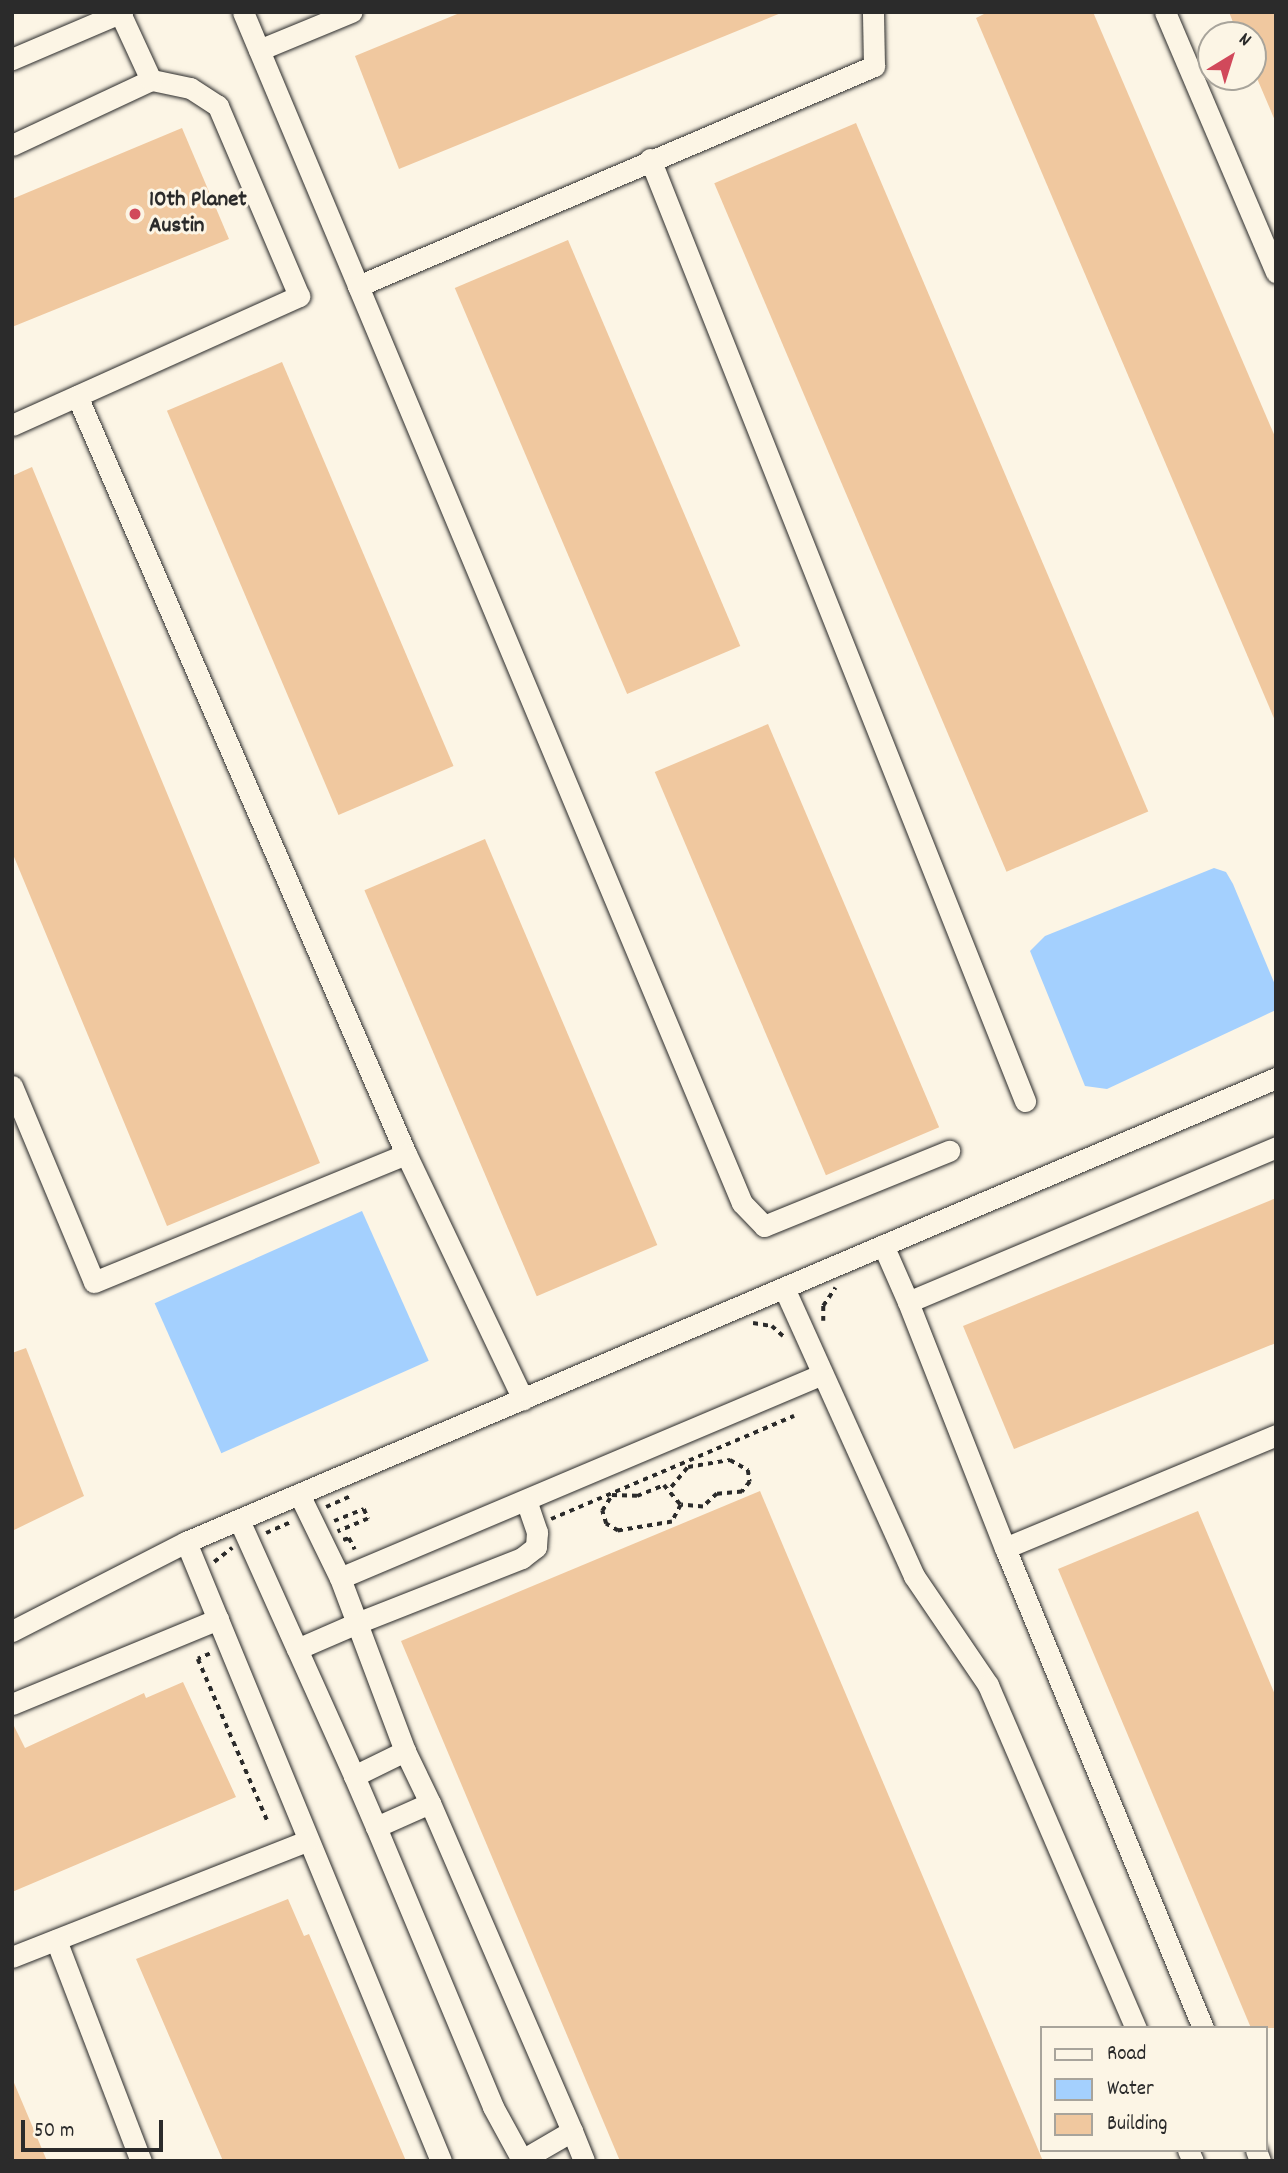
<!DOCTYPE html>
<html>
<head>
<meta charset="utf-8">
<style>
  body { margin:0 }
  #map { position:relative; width:1288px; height:2173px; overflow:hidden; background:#fcf5e5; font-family:Dekko,sans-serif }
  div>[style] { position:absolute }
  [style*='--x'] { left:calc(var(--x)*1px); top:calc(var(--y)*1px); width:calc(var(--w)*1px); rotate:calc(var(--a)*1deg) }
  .water>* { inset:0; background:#a4d0fe; transform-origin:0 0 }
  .building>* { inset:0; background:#f0c89f; transform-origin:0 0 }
  .path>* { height:3.5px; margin-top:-1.75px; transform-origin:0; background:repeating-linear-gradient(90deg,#2b2b2b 0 5px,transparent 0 10px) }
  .roads { filter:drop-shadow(0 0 2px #2b2b2b) drop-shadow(0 0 2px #2b2b2b) }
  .minor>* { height:21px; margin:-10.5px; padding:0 10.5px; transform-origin:10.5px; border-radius:10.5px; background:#fcf5e5 }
  .dots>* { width:19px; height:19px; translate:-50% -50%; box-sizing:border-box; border:4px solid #fcf5e5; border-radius:50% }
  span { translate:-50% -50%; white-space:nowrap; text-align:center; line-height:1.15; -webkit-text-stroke:6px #fcf5e5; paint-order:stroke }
  .poi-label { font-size:23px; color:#2b2b2b; font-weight:700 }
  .left { translate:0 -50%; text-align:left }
  .frame { position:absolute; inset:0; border:14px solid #2b2b2b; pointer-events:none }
  .legend { position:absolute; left:1040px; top:2026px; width:228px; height:126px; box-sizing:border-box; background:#fcf5e5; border:2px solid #a8a49b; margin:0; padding:9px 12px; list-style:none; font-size:21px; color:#2b2b2b }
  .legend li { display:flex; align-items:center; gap:14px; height:35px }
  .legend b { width:35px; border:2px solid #a8a49b }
  .north { position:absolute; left:1197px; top:21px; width:70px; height:70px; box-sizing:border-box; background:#fcf5e5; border:2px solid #a8a49b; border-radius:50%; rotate:38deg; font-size:19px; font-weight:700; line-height:28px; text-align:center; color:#2b2b2b }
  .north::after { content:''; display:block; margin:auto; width:24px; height:32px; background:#d1495b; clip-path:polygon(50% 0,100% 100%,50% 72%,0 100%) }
  .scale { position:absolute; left:21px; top:2120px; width:142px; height:32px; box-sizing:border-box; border:4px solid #2b2b2b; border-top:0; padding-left:9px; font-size:21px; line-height:24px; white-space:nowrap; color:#2b2b2b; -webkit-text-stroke:5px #fcf5e5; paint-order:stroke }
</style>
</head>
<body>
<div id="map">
  <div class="water">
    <i style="clip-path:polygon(1214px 868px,1226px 872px,1233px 884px,1276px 987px,1276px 1010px,1107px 1089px,1085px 1086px,1030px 951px,1045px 936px)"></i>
    <i style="left:362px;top:1211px;width:164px;height:227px;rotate:66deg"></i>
  </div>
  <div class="building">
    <i style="clip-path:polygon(462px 12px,781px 12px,781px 13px,399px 169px,355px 56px)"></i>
    <i style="clip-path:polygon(988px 12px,1093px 12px,1276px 439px,1276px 723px,976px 18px)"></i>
    <i style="clip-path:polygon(1229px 12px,1276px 12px,1276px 123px,1253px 69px,1253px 35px,1238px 35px)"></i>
    <i style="left:856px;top:123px;width:748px;height:154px;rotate:67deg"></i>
    <i style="clip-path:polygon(182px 128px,229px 239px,12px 327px,12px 199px)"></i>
    <i style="left:568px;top:240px;width:441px;height:123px;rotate:67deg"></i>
    <i style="left:282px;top:362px;width:439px;height:125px;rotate:67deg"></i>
    <i style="clip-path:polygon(32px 467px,320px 1163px,167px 1226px,12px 852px,12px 476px)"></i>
    <i style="left:768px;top:724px;width:438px;height:123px;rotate:67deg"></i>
    <i style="left:485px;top:839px;width:441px;height:131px;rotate:67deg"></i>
    <i style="clip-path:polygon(1276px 1198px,1276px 1343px,1014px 1449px,963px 1326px)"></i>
    <i style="clip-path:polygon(26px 1348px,84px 1496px,12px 1531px,12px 1353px)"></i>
    <i style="clip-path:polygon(760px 1491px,1043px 2161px,620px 2161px,401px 1641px)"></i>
    <i style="clip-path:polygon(1198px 1511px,1276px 1697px,1276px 2028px,1251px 2028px,1058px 1569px)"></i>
    <i style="clip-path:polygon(183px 1682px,236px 1797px,12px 1892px,12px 1722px,25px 1748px,144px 1693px,146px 1698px)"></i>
    <i style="clip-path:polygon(288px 1899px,304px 1936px,309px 1934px,406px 2161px,223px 2161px,136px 1959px)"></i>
    <i style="clip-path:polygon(12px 2078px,47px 2161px,12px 2161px)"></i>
  </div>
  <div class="path">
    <i style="--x:823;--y:1321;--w:15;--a:-90"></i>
    <i style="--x:823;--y:1306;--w:22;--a:-56"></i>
    <i style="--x:753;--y:1323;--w:19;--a:9"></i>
    <i style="--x:772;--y:1326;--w:15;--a:42"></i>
    <i style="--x:664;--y:1485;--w:26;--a:50"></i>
    <i style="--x:681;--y:1505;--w:19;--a:118"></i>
    <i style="--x:672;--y:1522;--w:55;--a:170.5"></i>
    <i style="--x:618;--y:1531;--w:14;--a:-150"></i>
    <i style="--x:606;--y:1524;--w:14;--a:-107"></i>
    <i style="--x:602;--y:1511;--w:19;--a:-58"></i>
    <i style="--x:612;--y:1495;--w:25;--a:2"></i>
    <i style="--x:637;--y:1496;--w:29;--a:-22"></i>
    <i style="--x:671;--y:1487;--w:26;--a:-50"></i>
    <i style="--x:688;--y:1467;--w:43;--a:-9.5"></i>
    <i style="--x:730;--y:1460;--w:21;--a:29"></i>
    <i style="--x:748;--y:1470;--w:12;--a:81"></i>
    <i style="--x:750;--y:1482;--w:13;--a:129"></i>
    <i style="--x:742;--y:1492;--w:25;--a:175"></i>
    <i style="--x:717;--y:1494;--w:19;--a:137"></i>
    <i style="--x:703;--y:1507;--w:22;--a:-175"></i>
    <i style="--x:326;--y:1507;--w:27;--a:-24"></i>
    <i style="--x:551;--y:1519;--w:264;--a:-23"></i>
    <i style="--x:334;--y:1521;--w:32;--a:-22"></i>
    <i style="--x:364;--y:1509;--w:11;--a:68"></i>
    <i style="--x:368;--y:1519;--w:33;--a:157"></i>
    <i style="--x:266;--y:1533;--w:27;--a:-24"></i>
    <i style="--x:343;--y:1540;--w:6;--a:-18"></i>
    <i style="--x:349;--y:1538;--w:13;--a:63"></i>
    <i style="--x:214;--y:1562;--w:23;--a:-38"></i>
    <i style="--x:210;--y:1654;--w:13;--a:157"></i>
    <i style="--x:198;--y:1659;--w:177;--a:66.8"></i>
  </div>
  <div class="roads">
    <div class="minor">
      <i style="--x:243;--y:12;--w:297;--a:67.2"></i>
      <i style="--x:358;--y:286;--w:561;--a:-23.09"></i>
      <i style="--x:874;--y:66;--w:54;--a:-91.1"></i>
      <i style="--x:1165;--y:12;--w:283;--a:66.9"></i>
      <i style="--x:259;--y:50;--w:100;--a:-22.4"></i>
      <i style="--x:12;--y:59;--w:120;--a:-23.1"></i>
      <i style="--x:12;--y:145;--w:153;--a:-25.1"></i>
      <i style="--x:650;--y:159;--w:1014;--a:68.29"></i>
      <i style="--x:358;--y:286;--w:994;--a:67.28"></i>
      <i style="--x:742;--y:1203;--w:32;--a:46"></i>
      <i style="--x:764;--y:1226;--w:200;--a:-22.1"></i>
      <i style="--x:77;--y:396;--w:826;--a:66.54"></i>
      <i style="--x:406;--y:1154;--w:272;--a:64.5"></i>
      <i style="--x:12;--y:425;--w:315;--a:-24.2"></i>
      <i style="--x:299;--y:296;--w:207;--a:-113.1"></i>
      <i style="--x:218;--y:106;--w:33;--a:-147"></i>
      <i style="--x:190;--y:88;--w:40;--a:-168"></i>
      <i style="--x:151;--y:80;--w:74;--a:-114.8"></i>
      <i style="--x:12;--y:1086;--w:212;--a:67.3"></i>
      <i style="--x:94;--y:1282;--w:337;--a:-22.3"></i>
      <i style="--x:883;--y:1245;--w:62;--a:66.3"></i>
      <i style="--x:908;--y:1302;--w:399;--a:-22.8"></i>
      <i style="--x:784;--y:1288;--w:316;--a:65.7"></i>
      <i style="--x:914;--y:1576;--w:132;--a:55.8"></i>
      <i style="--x:988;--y:1685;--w:374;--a:66.7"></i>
      <i style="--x:908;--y:1302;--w:264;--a:68.5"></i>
      <i style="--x:1005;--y:1548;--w:294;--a:-22.6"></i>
      <i style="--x:299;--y:1494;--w:93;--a:64"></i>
      <i style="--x:527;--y:1503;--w:31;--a:71"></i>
      <i style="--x:537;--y:1532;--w:15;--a:94"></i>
      <i style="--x:536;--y:1547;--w:18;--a:142"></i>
      <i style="--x:522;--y:1558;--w:177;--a:158.5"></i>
      <i style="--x:357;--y:1623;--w:48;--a:-110.7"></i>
      <i style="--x:340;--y:1578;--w:521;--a:-22.92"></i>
      <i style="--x:239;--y:1520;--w:141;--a:65.8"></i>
      <i style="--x:297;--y:1649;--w:139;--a:65.8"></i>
      <i style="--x:354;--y:1776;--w:57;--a:-26.1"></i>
      <i style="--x:405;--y:1751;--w:137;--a:-110.6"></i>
      <i style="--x:357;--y:1623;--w:65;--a:156.6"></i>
      <i style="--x:186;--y:1542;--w:669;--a:67.61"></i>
      <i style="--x:1005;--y:1548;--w:519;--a:67.58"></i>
      <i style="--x:12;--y:1631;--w:195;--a:-27.1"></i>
      <i style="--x:186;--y:1542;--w:1185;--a:-23.06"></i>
      <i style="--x:12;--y:1704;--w:223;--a:-22.4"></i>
      <i style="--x:354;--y:1776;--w:56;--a:66.7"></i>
      <i style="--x:376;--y:1827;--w:59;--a:-24"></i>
      <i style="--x:430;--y:1803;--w:58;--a:-115.7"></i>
      <i style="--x:376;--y:1827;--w:303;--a:67.3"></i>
      <i style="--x:493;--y:2107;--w:60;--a:61.3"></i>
      <i style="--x:522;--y:2160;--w:58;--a:-30.1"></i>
      <i style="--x:572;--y:2131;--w:357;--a:-113.4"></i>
      <i style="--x:56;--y:1940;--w:237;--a:69"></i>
      <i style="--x:12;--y:1957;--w:317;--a:-21.5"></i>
      <i style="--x:572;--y:2131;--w:32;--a:68"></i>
      <i style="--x:1188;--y:2150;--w:12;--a:66"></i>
      <i style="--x:1256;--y:2150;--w:12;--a:70"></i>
    </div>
  </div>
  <div class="dots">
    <i style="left:135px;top:214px;background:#d1495b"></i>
  </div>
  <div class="poi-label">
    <span class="left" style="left:149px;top:214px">10th Planet<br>Austin</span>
  </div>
  <div class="frame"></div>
  <ul class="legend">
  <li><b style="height:9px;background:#fcf5e5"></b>Road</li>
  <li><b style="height:19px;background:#a4d0fe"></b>Water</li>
  <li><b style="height:19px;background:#f0c89f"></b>Building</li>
  </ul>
  <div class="north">N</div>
  <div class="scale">50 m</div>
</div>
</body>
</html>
